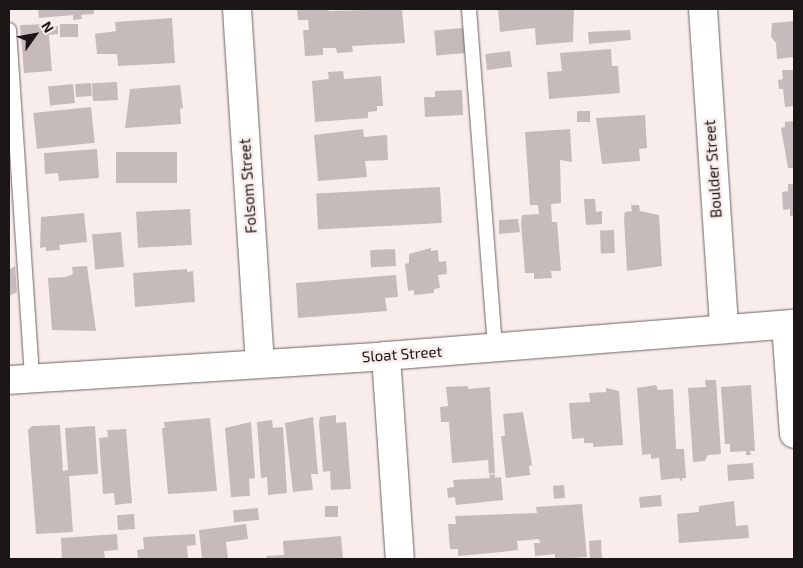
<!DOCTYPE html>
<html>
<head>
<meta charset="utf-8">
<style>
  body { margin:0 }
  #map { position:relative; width:803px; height:568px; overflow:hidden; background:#f8edeb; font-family:"Exo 2",sans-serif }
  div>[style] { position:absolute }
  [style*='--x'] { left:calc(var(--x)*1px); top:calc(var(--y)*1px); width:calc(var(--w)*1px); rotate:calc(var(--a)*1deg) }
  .building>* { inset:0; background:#c6bbba; transform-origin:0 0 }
  .roads { filter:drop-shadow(0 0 1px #6e6463) drop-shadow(0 0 1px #6e6463) }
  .lane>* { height:14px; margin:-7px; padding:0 7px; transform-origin:7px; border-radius:7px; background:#fff }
  .street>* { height:28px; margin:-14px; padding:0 14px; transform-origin:14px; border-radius:14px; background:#fff }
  span { translate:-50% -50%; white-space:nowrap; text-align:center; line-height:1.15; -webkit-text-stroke:5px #f8edeb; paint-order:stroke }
  .street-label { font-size:15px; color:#1b1716 }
  .frame { position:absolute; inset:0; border:10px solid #1b1716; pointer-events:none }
  .north { position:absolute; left:10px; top:10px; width:50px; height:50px; -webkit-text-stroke:4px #f8edeb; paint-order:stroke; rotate:58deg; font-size:14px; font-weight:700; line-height:20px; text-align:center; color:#1b1716 }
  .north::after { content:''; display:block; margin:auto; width:18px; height:22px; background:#1b1716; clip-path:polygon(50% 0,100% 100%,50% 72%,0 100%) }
</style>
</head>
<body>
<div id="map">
  <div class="building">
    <i style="clip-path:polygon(38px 9px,94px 9px,94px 14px,81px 15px,82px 19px,73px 20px,73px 15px,39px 18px)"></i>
    <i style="clip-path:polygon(297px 9px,329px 9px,329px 11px,402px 9px,405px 43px,352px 46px,353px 52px,337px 53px,336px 48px,323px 48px,323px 55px,305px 56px,303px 30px,309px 30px,308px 20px,298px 20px)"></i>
    <i style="clip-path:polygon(498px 9px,574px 9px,573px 42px,536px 45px,535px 28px,500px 32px)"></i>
    <i style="clip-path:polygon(172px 18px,175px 63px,118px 66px,117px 54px,97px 54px,95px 34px,116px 31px,115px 22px)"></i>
    <i style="clip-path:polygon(794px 21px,794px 57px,777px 59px,776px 43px,771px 37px,772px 23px)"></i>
    <i style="clip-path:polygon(48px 24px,48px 27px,58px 26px,58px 34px,49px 35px,52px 71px,24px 73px,20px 25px)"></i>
    <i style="left:60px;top:24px;width:18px;height:13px"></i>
    <i style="left:463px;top:28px;width:25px;height:29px;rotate:85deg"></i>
    <i style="clip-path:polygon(630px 30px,631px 40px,589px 44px,588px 32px)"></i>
    <i style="clip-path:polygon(611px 49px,612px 66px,618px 66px,620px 93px,549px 99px,547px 72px,562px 71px,560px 53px)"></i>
    <i style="left:510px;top:51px;width:16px;height:25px;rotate:83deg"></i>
    <i style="clip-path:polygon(782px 70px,794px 70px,794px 106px,785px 107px,783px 89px,779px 89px,778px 80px,783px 79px)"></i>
    <i style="clip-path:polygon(343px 71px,344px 79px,381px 76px,383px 106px,377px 106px,377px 111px,368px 112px,368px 118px,315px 122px,312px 81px,329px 79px,328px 72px)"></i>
    <i style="left:117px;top:82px;width:18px;height:25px;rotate:87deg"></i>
    <i style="left:91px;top:83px;width:13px;height:16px;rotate:86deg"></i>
    <i style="left:73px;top:84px;width:19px;height:25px;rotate:84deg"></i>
    <i style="clip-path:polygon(180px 85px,183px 108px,180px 109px,181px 124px,125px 128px,130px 89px)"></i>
    <i style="clip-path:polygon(462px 90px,463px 115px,425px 117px,424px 97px,435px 97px,435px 91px)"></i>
    <i style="left:91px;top:107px;width:36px;height:58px;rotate:84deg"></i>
    <i style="left:590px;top:111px;width:11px;height:13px;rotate:90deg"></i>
    <i style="clip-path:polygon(645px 115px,647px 148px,639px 149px,640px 161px,602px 164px,596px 118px)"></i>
    <i style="clip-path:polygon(794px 121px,794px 168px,788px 168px,781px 128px,785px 127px,785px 122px)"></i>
    <i style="clip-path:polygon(363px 129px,364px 137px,387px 135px,388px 160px,365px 161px,367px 177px,318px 181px,314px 135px)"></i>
    <i style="clip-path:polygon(570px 129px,572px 162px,560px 160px,561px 203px,551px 204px,552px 222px,557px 222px,561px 271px,551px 271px,552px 278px,534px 279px,534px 273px,525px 273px,521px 224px,522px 215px,539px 214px,538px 205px,530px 205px,525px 132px)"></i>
    <i style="clip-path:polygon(97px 149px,99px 178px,59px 181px,58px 173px,45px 174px,44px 153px)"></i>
    <i style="left:177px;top:152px;width:31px;height:61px;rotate:90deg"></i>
    <i style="clip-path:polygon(788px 184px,794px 184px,794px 215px,790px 216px,790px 209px,783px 210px,782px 192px,788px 191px)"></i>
    <i style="left:440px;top:187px;width:36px;height:124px;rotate:87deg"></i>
    <i style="clip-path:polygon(584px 199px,595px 199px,596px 212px,602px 211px,602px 224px,586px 225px)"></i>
    <i style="clip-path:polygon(631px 205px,639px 205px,640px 211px,659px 215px,662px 266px,627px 271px,624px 218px,625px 212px,632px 211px)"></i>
    <i style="left:190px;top:209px;width:36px;height:54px;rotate:87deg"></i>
    <i style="clip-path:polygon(84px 213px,87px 242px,59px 245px,60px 250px,46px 251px,46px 247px,40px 248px,41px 217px)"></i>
    <i style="clip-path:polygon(518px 219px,520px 232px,499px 234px,499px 220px)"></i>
    <i style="left:614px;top:230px;width:23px;height:14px;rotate:88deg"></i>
    <i style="left:121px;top:232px;width:35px;height:29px;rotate:85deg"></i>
    <i style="clip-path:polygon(431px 248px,431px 251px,438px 250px,439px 262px,446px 261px,447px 274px,438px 275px,440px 288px,434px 289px,434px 293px,414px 295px,414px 290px,408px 291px,405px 264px,409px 263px,409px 254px)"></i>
    <i style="left:395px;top:249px;width:17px;height:25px;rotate:87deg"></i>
    <i style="clip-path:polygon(15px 266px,17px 292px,9px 296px,9px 270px)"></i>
    <i style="clip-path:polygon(87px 266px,96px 331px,52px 330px,48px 278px,66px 277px,73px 274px,72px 267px)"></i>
    <i style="clip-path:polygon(187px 269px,187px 272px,193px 271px,195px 302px,135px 307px,133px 273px)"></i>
    <i style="clip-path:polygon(396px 275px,398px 297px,385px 298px,387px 311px,298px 318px,296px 283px)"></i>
    <i style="clip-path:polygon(705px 380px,716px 380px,721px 454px,708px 455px,705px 461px,693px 462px,688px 388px,706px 387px)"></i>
    <i style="clip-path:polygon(656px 385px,658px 390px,673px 389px,676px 449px,684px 449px,686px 478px,682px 478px,682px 482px,679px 478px,661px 480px,659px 458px,651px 459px,651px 454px,642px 455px,637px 388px)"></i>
    <i style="clip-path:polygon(751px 385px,755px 451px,750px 451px,751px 455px,746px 455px,746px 451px,730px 452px,730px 444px,725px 444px,721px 387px)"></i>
    <i style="clip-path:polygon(468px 386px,468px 389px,490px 387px,495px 473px,489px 474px,488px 460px,452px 463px,449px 422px,441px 422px,440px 407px,448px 406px,446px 387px)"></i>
    <i style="clip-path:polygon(606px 388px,619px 391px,623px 445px,593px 447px,593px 443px,584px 443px,584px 438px,572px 439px,569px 403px,590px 402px,589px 393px,606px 392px)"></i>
    <i style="clip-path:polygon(523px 412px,532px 465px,529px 466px,530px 475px,506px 478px,501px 436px,505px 436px,503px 414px)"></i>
    <i style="clip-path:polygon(336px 415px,336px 423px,346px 422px,351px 489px,331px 490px,330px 471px,323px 472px,319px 423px,320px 417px)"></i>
    <i style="clip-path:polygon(313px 417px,318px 474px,311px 474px,313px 490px,293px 492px,285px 423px)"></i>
    <i style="clip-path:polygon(210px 418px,217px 491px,168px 494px,162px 428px,165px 428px,164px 422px)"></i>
    <i style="clip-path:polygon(272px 420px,273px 428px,283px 427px,287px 493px,268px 495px,267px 477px,261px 478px,257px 422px)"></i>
    <i style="clip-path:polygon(251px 422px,255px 478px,249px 479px,250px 496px,231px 497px,225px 428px)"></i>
    <i style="clip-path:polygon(60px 425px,63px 471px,68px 470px,65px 428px,95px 426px,98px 474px,69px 476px,73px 532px,36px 534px,28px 430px,32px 426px)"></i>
    <i style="clip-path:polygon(126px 429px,132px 503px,115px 505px,114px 493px,103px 494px,99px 438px,108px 437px,107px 430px)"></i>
    <i style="left:753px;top:463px;width:16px;height:26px;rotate:86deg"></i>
    <i style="clip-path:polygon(495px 474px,495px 478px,501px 477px,503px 500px,456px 505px,455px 497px,448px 498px,447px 488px,454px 487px,453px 480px,490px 478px,489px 475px)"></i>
    <i style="left:564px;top:485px;width:13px;height:11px;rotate:86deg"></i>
    <i style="left:661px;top:495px;width:11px;height:22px;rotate:85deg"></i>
    <i style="clip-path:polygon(734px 501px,736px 526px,748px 525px,749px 538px,679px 543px,677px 514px,699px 512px,699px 506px)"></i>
    <i style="clip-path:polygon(582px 504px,587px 557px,555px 559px,555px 554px,535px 556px,534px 543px,540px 543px,539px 539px,517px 541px,518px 550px,491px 553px,458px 556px,458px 549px,450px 549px,448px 524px,456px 524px,455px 516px,537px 513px,536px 507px)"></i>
    <i style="left:325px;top:506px;width:13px;height:11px"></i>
    <i style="left:258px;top:508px;width:12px;height:25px;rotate:85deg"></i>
    <i style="left:134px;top:514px;width:15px;height:17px;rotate:86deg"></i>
    <i style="clip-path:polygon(246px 524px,248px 539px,226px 542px,228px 559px,202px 559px,199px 530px)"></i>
    <i style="clip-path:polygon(117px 534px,118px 550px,104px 551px,105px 558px,62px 559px,61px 538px)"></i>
    <i style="clip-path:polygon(195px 534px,196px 545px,187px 546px,188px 559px,138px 559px,137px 550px,144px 549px,143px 537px)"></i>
    <i style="clip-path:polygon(341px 536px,343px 559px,267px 559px,266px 556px,284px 555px,283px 541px)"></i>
    <i style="left:601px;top:540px;width:19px;height:12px;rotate:87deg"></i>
  </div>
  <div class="roads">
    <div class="lane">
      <i style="--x:469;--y:9;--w:339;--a:85.6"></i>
      <i style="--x:9;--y:30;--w:349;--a:86.2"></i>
    </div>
    <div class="street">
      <i style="--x:237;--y:9;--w:355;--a:86.3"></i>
      <i style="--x:703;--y:9;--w:321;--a:86.2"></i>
      <i style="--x:786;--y:325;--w:109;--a:85.8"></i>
      <i style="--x:386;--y:356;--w:203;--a:86.1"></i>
      <i style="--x:9;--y:380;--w:378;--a:-3.6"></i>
      <i style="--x:386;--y:356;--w:409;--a:-4.5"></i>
    </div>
  </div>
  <div class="street-label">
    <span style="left:713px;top:169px;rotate:-94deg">Boulder Street</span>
    <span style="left:248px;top:186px;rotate:-94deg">Folsom Street</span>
    <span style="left:402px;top:354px;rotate:-4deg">Sloat Street</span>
  </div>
  <div class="frame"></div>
  <div class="north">N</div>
</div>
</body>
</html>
